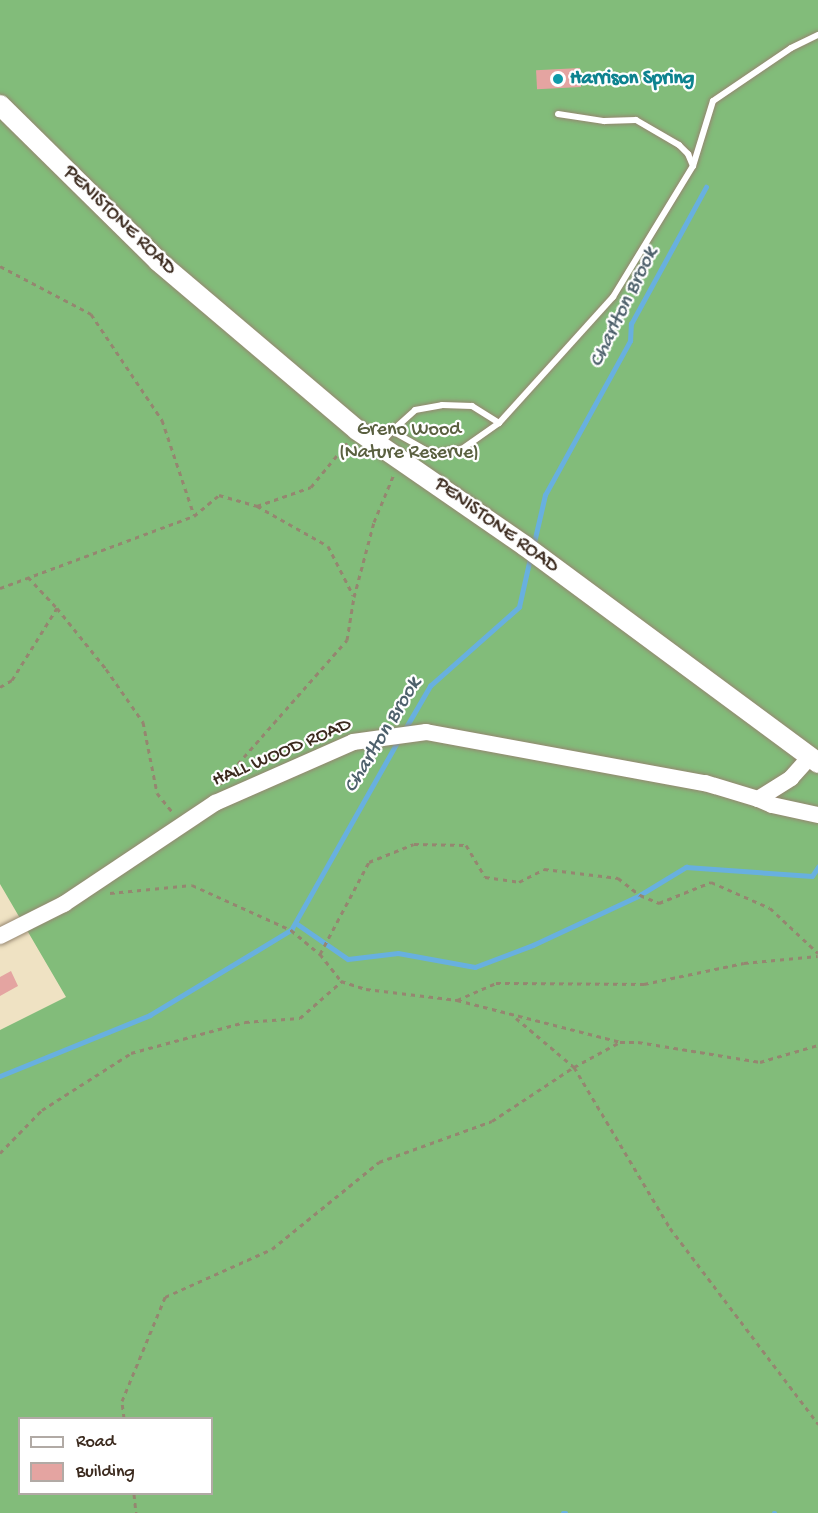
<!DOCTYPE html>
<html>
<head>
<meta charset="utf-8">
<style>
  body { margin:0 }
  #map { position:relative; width:818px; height:1513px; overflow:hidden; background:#efe2c3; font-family:"Gochi Hand",sans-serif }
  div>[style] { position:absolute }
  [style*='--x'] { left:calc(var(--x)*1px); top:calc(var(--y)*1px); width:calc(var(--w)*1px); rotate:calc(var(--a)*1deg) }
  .forest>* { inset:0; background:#82bc7a }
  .stream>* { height:4.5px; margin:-2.25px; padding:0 2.25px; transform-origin:2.25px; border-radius:2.25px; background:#68b0df }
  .building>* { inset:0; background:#e4a4a1; transform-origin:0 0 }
  .path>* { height:3px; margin-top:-1.5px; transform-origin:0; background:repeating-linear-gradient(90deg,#958670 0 4.5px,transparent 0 9px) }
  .roads { filter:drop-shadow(0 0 2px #958670) drop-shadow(0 0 2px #958670) }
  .service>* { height:6px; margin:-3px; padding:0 3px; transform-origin:3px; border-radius:3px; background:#fff }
  .secondary>* { height:16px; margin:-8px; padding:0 8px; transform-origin:8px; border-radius:8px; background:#fff }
  .trunk>* { height:20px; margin:-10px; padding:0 10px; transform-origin:10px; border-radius:10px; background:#fff }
  .dots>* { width:16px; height:16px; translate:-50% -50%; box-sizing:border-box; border:3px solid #fff; border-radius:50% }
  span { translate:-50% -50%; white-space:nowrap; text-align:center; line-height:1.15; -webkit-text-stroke:4.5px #fff; paint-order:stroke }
  .culture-label { font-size:20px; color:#0d838f; font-weight:700 }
  .left { translate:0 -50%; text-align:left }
  .street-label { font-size:20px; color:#3b2a1e }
  .park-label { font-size:20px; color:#5a6040 }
  .water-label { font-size:21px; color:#4d606b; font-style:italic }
  .legend { position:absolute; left:18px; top:1417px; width:195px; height:78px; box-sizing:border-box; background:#fff; border:2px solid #b1aaa5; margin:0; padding:8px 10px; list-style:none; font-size:18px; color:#3b2a1e }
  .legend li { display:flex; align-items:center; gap:12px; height:30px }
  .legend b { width:30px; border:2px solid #b1aaa5 }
</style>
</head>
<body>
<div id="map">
  <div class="forest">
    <i style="clip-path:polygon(evenodd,0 0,818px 0,818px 1513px,0 1513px,0 1030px,66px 997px,0 884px,0 0,20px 1418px,212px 1418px,212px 1494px,20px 1494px,20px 1418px)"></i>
  </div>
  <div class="stream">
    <i style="--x:533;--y:547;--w:53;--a:-77"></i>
    <i style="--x:545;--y:495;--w:176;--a:-61.1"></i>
    <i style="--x:630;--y:341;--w:17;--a:-87"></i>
    <i style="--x:631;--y:324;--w:156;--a:-61.3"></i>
    <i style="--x:405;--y:729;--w:50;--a:-59.8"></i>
    <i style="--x:430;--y:686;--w:119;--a:-41.6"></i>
    <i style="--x:519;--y:607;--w:50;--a:-77.3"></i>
    <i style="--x:296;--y:923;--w:63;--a:34.7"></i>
    <i style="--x:348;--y:959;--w:50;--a:-6.8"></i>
    <i style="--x:398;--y:953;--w:78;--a:10.3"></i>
    <i style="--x:475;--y:967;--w:62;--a:-20.8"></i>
    <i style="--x:533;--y:945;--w:118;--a:-25"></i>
    <i style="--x:640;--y:895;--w:54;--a:-31.3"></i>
    <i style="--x:686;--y:867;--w:126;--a:4.1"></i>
    <i style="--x:812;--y:876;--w:11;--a:-56"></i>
    <i style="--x:0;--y:1076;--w:162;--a:-22.1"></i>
    <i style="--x:150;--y:1015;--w:165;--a:-31.1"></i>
    <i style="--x:291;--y:930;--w:219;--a:-60.5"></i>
    <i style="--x:563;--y:1513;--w:3;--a:0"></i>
    <i style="--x:774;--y:1513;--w:1;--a:0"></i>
  </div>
  <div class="building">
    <i style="left:580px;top:68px;width:19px;height:44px;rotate:87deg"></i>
    <i style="clip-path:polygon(11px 971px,18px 986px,0 996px,0 977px)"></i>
  </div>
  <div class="path">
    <i style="--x:0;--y:266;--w:103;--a:27.8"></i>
    <i style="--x:91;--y:314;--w:128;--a:56.2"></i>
    <i style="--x:162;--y:420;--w:100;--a:71.4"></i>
    <i style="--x:257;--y:506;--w:81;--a:29.4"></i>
    <i style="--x:328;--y:546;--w:55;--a:63"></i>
    <i style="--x:28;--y:577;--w:42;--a:46.9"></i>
    <i style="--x:57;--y:608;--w:78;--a:51.2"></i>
    <i style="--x:106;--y:669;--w:65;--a:55.1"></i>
    <i style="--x:143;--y:722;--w:72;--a:78.8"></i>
    <i style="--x:157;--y:793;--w:26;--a:51"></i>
    <i style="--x:0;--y:588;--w:207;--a:-20.4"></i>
    <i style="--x:194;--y:516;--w:33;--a:-40"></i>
    <i style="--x:219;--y:495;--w:40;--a:16"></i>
    <i style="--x:257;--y:506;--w:57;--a:-19.4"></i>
    <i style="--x:311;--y:487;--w:57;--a:-50.7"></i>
    <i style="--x:0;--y:687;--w:14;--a:-30"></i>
    <i style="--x:12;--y:680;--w:85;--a:-58"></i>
    <i style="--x:220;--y:784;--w:192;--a:-48.6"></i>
    <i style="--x:347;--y:640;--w:44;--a:-80.8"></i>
    <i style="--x:354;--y:597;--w:78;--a:-75.1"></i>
    <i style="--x:374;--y:522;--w:52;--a:-67.4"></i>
    <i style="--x:110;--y:893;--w:82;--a:-5.6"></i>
    <i style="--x:192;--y:885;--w:109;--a:24.4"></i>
    <i style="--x:291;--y:930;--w:38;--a:40"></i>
    <i style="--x:320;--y:954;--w:34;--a:52"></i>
    <i style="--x:341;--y:981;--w:26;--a:18"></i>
    <i style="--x:366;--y:989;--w:92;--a:6.9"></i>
    <i style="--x:457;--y:1000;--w:168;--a:14.4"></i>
    <i style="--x:620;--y:1042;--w:18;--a:0"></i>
    <i style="--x:638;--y:1042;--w:124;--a:9.3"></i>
    <i style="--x:760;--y:1062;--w:60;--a:-16.3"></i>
    <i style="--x:320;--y:954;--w:104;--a:-62"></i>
    <i style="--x:369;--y:862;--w:48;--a:-21.8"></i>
    <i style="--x:414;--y:844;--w:52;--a:1.1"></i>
    <i style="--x:466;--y:845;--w:37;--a:59"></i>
    <i style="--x:485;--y:877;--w:34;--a:8"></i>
    <i style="--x:519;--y:882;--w:28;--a:-27"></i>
    <i style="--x:544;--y:869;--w:75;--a:6.9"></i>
    <i style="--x:618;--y:878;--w:28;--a:38"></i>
    <i style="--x:640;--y:895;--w:21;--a:23"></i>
    <i style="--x:659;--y:903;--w:56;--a:-22"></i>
    <i style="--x:711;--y:882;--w:64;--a:23.8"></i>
    <i style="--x:770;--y:908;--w:66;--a:43.2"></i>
    <i style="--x:457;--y:1000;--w:43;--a:-23.6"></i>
    <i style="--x:496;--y:983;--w:148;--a:0.4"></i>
    <i style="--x:644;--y:984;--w:102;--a:-11.9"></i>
    <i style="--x:744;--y:963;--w:74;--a:-5.4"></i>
    <i style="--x:516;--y:1018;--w:76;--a:40.2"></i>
    <i style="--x:574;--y:1067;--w:187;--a:59.2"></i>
    <i style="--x:670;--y:1228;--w:246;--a:52.9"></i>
    <i style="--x:0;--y:1153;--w:60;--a:-45.7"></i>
    <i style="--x:42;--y:1110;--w:106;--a:-32.6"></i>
    <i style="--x:131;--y:1053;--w:118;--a:-15.2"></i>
    <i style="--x:245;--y:1022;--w:55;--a:-4.2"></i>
    <i style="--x:300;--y:1018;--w:55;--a:-41.3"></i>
    <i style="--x:124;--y:1418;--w:17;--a:-97"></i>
    <i style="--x:122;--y:1401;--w:113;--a:-67.5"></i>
    <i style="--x:165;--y:1297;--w:117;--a:-24.2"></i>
    <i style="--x:272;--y:1249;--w:138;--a:-39.1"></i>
    <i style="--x:379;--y:1162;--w:120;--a:-19.9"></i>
    <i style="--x:492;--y:1121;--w:98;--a:-33.4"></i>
    <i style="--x:574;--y:1067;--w:50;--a:-28.6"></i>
    <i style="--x:134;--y:1494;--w:19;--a:84"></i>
  </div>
  <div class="roads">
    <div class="service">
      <i style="--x:558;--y:114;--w:47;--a:8.7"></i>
      <i style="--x:604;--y:121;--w:32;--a:-2"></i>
      <i style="--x:636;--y:120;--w:50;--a:30.2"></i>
      <i style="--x:679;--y:145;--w:13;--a:45"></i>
      <i style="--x:688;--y:154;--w:13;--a:67"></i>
      <i style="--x:392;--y:431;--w:31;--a:-42"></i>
      <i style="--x:415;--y:410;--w:27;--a:-10"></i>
      <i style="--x:442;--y:405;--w:30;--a:2"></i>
      <i style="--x:472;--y:406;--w:32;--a:32"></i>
      <i style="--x:381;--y:443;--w:16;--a:-47"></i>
      <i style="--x:392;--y:431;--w:47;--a:29.3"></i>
      <i style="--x:433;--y:454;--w:29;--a:-10"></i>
      <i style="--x:462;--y:449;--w:45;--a:-35.1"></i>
      <i style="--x:499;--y:423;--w:170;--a:-47.9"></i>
      <i style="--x:613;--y:297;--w:153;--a:-58.6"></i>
      <i style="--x:693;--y:166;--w:68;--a:-72.9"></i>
      <i style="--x:713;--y:101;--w:94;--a:-34.2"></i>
      <i style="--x:791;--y:48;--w:30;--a:-26"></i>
    </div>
    <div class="secondary">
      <i style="--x:758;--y:799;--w:15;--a:23"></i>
      <i style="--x:772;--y:805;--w:47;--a:12.3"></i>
      <i style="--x:0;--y:936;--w:72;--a:-26.6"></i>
      <i style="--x:64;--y:904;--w:182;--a:-33.8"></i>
      <i style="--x:215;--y:803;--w:151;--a:-23.8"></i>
      <i style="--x:353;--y:742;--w:74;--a:-7.8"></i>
      <i style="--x:426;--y:732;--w:284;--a:10.4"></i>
      <i style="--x:705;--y:783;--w:55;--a:16.8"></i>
      <i style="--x:758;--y:799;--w:39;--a:-32"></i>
      <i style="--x:791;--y:778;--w:28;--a:-48"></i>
    </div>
    <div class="trunk">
      <i style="--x:0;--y:105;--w:222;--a:44.6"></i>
      <i style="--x:158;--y:261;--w:261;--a:40.3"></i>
      <i style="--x:357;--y:430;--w:204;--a:34.6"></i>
      <i style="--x:525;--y:546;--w:365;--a:36.5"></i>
    </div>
  </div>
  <div class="dots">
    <i style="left:558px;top:79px;background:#0f9aa8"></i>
  </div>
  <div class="culture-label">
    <span class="left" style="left:570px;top:79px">Harrison Spring</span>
  </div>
  <div class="street-label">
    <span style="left:119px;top:221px;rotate:44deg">PENISTONE ROAD</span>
    <span style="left:496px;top:526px;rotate:36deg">PENISTONE ROAD</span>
    <span style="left:282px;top:753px;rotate:-23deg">HALL WOOD ROAD</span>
  </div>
  <div class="park-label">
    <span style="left:409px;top:442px">Greno Wood<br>(Nature Reserve)</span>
  </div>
  <div class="water-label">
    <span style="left:625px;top:308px;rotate:-64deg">Charlton Brook</span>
    <span style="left:384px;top:736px;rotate:-59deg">Charlton Brook</span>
  </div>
  <ul class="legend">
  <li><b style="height:8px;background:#fff"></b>Road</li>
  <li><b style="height:16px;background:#e4a4a1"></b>Building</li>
  </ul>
</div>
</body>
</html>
